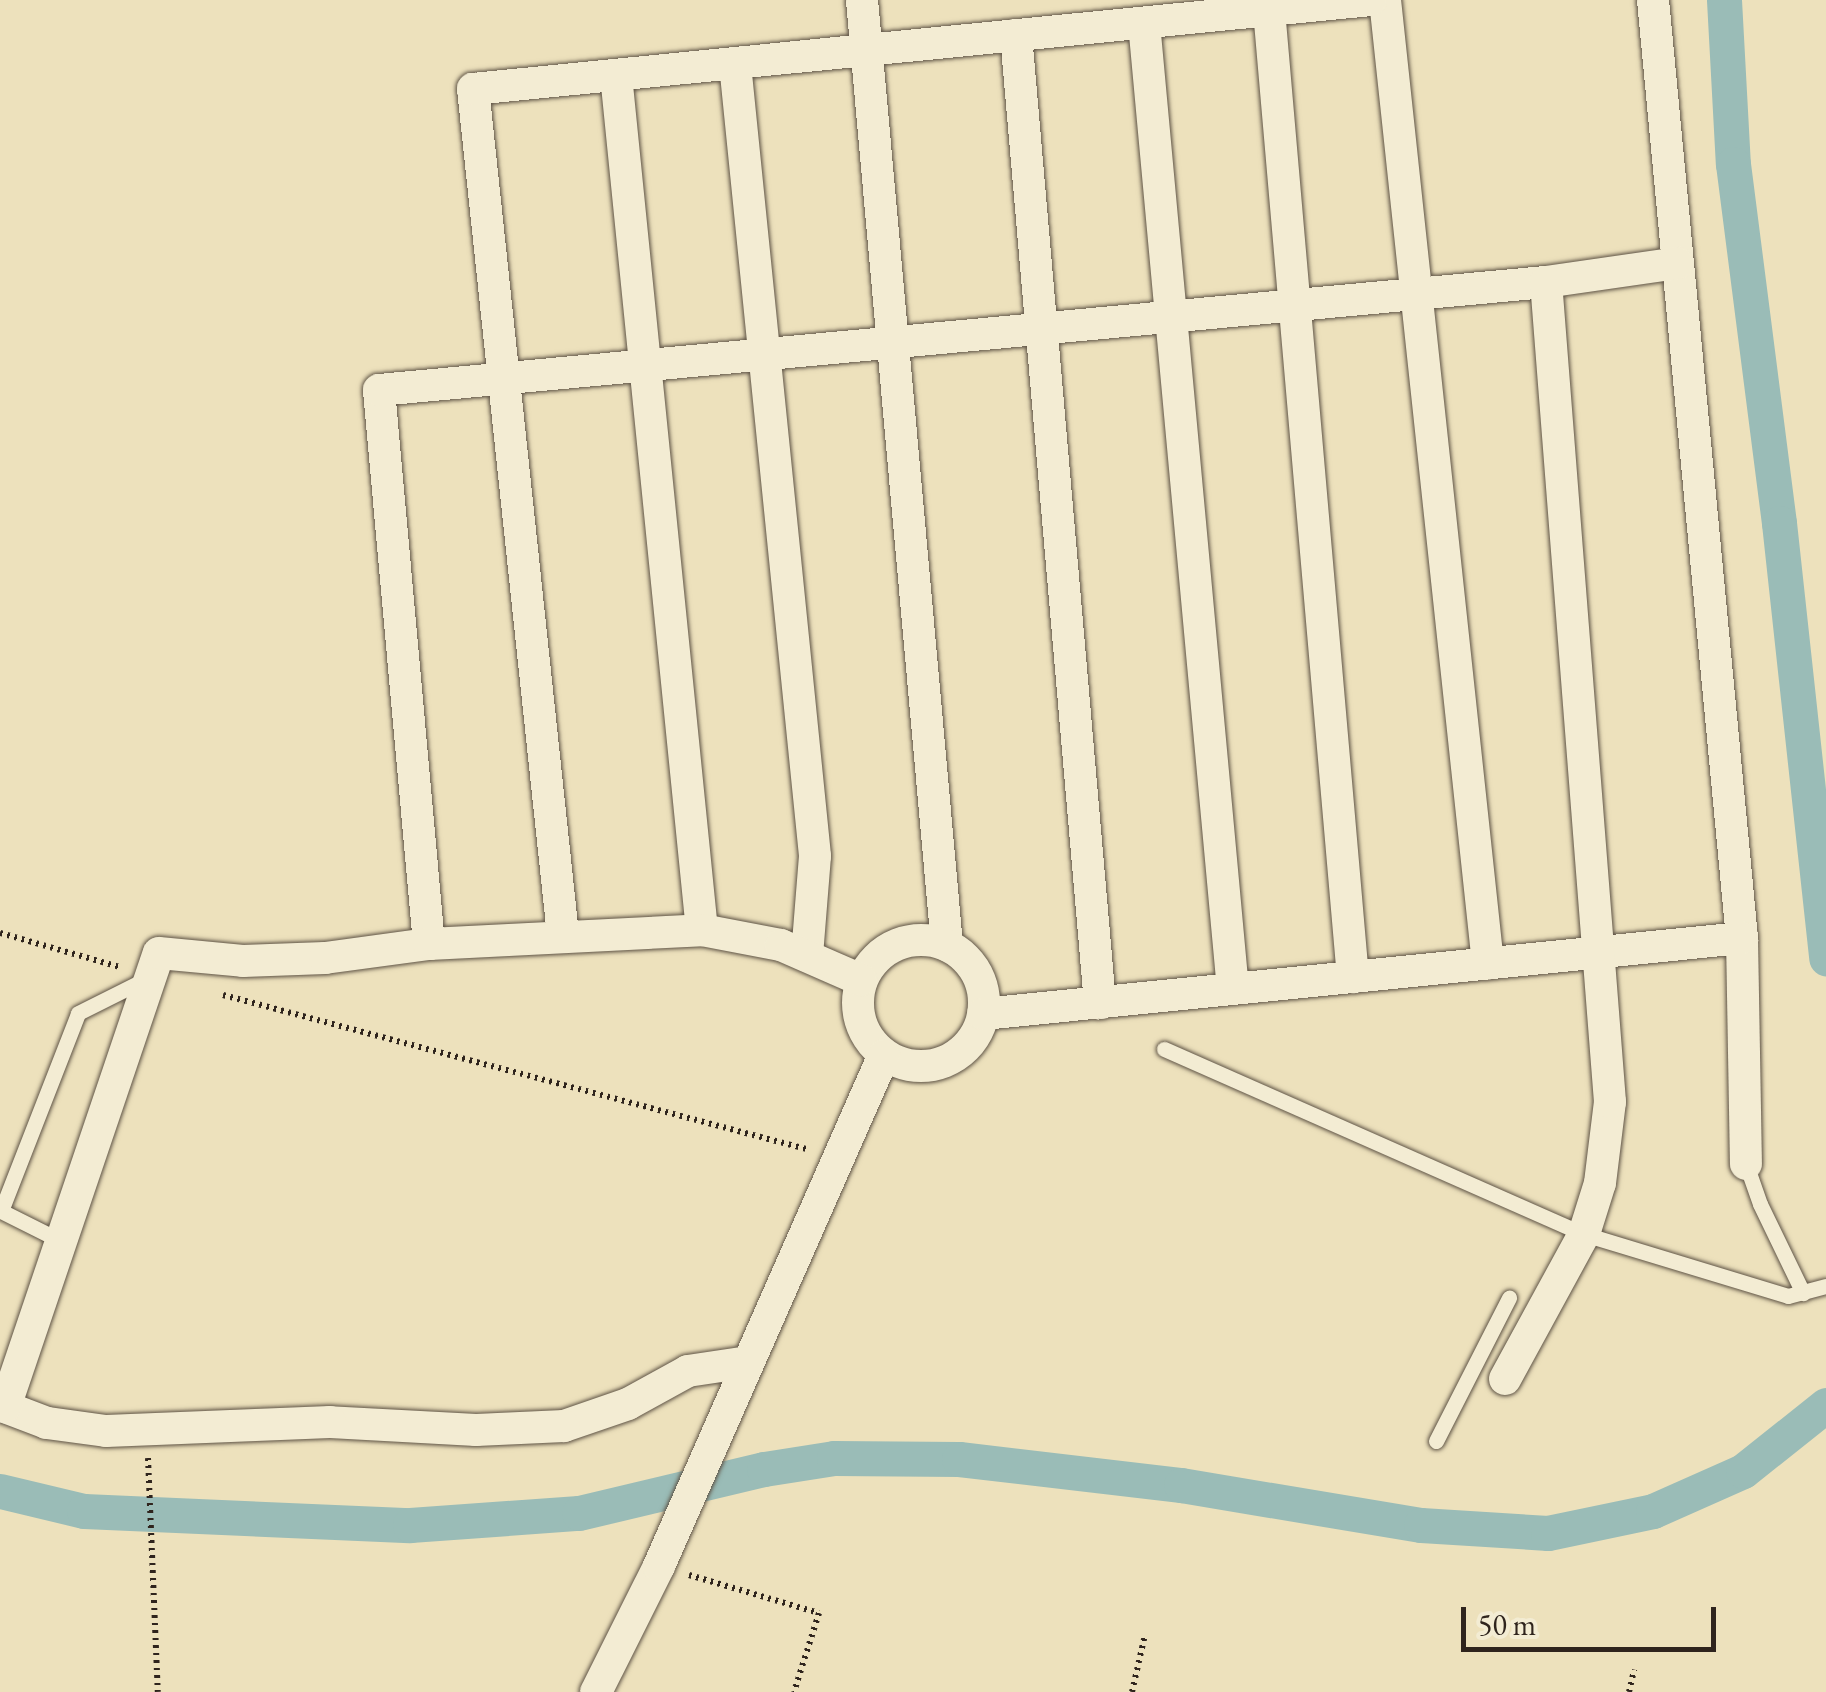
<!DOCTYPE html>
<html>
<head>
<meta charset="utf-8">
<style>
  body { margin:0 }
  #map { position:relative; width:1826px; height:1692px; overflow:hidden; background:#ede1bc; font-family:"EB Garamond",serif }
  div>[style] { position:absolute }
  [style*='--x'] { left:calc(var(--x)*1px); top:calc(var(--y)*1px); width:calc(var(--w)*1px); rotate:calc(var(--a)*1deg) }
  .canal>* { height:35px; margin:-17.5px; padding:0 17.5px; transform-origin:17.5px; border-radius:17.5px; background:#9abcb7 }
  .path>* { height:6px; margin-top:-3px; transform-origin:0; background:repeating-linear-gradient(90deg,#2f241d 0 2.5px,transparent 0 7.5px) }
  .roads { filter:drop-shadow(0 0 2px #5e5345) drop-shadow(0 0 2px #5e5345) }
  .service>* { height:15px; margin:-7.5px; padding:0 7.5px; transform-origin:7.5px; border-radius:7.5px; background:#f3ecd3 }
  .minor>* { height:32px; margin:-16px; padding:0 16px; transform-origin:16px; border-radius:16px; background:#f3ecd3 }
  .minor>.ring { margin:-16px; padding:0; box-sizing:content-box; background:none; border:32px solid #f3ecd3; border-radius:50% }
  span { translate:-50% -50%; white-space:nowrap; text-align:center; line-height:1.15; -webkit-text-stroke:8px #f3ecd3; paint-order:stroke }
  .scale { position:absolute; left:1461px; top:1607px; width:255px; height:45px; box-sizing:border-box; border:5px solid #2f241d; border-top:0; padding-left:12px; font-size:30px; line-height:35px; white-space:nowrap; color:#2f241d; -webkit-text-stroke:8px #f3ecd3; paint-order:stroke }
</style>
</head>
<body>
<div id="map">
  <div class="canal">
    <i style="--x:1724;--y:0;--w:164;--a:86.9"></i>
    <i style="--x:1733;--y:164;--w:362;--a:82.7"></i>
    <i style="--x:1779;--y:523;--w:438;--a:83.8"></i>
    <i style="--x:0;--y:1491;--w:86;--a:13.4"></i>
    <i style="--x:84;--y:1511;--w:326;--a:2.5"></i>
    <i style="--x:410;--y:1525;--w:169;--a:-4.1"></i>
    <i style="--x:579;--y:1513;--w:190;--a:-13.4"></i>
    <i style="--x:764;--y:1469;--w:71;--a:-8.9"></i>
    <i style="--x:834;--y:1458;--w:125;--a:0.5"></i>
    <i style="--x:959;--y:1459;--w:224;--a:6.7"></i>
    <i style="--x:1181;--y:1485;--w:243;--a:9.5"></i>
    <i style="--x:1421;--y:1525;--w:127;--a:3.6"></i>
    <i style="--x:1548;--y:1533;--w:107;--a:-11.8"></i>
    <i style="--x:1653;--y:1511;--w:98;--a:-24"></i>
    <i style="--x:1743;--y:1471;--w:106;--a:-38.5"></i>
  </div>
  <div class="path">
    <i style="--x:0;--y:933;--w:124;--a:15.9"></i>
    <i style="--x:223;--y:995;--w:607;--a:14.79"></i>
    <i style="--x:148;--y:1458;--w:234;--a:87.6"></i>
    <i style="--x:689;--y:1575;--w:135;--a:16.3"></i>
    <i style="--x:819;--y:1613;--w:83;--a:107.6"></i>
    <i style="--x:1132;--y:1692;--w:58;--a:-77.2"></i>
    <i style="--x:1629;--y:1692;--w:23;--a:-77"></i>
  </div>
  <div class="roads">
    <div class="service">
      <i style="--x:1164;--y:1049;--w:459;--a:23.8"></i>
      <i style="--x:1584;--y:1234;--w:213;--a:16.9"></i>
      <i style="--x:1788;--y:1296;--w:39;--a:-15"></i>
      <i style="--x:1746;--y:1164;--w:42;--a:70.7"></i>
      <i style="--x:1760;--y:1204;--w:99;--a:64.2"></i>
      <i style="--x:61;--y:1241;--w:67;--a:-153.4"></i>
      <i style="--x:1;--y:1211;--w:212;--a:-68.7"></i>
      <i style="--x:78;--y:1013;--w:76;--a:-26.6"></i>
      <i style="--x:1436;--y:1441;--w:161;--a:-63"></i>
    </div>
    <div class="minor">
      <i style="--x:862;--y:0;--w:949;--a:84.86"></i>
      <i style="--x:1385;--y:0;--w:969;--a:83.9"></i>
      <i style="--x:1653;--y:0;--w:942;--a:84.58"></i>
      <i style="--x:1742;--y:938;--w:226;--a:89"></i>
      <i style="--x:1269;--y:10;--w:971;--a:85.04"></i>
      <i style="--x:1144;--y:23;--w:970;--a:84.74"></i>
      <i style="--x:1016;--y:35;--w:972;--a:85.04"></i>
      <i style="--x:735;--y:64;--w:796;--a:84.23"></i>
      <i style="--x:815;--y:856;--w:100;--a:94.6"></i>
      <i style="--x:616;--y:75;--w:859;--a:84.26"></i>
      <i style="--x:563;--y:935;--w:851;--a:-96.07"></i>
      <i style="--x:473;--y:89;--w:902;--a:-5.66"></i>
      <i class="ring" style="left:858px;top:940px;width:94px;height:94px"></i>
      <i style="--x:429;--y:944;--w:556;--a:-95.16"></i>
      <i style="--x:379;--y:390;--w:1172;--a:-5.29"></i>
      <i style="--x:1546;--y:282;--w:133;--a:-8.2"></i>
      <i style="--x:983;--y:1014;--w:763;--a:-5.72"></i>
      <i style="--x:748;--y:1362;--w:61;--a:171.5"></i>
      <i style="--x:688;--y:1371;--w:68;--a:151.2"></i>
      <i style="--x:628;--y:1404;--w:68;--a:161"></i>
      <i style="--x:564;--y:1426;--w:88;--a:177.4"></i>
      <i style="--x:476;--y:1430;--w:146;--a:-176.9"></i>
      <i style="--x:330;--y:1422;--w:224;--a:177.7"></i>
      <i style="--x:106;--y:1431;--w:60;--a:-172.3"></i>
      <i style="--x:47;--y:1423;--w:45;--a:-159.1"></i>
      <i style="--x:5;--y:1407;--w:479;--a:-71.3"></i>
      <i style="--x:159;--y:953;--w:84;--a:5.4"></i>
      <i style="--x:243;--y:961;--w:82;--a:-2.1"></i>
      <i style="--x:325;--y:958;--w:105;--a:-7.7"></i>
      <i style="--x:429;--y:944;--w:273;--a:-2.9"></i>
      <i style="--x:702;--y:930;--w:80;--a:10.8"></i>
      <i style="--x:781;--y:945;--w:87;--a:23.6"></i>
      <i style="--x:1505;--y:1379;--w:165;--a:-61.4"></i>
      <i style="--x:1584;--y:1234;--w:53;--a:-72.6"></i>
      <i style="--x:1600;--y:1183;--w:82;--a:-83"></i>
      <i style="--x:1610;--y:1102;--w:822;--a:-94.46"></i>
      <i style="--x:596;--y:1692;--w:141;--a:-63.4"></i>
      <i style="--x:659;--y:1566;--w:558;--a:-66.24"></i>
    </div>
  </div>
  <div class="scale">50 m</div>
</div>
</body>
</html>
